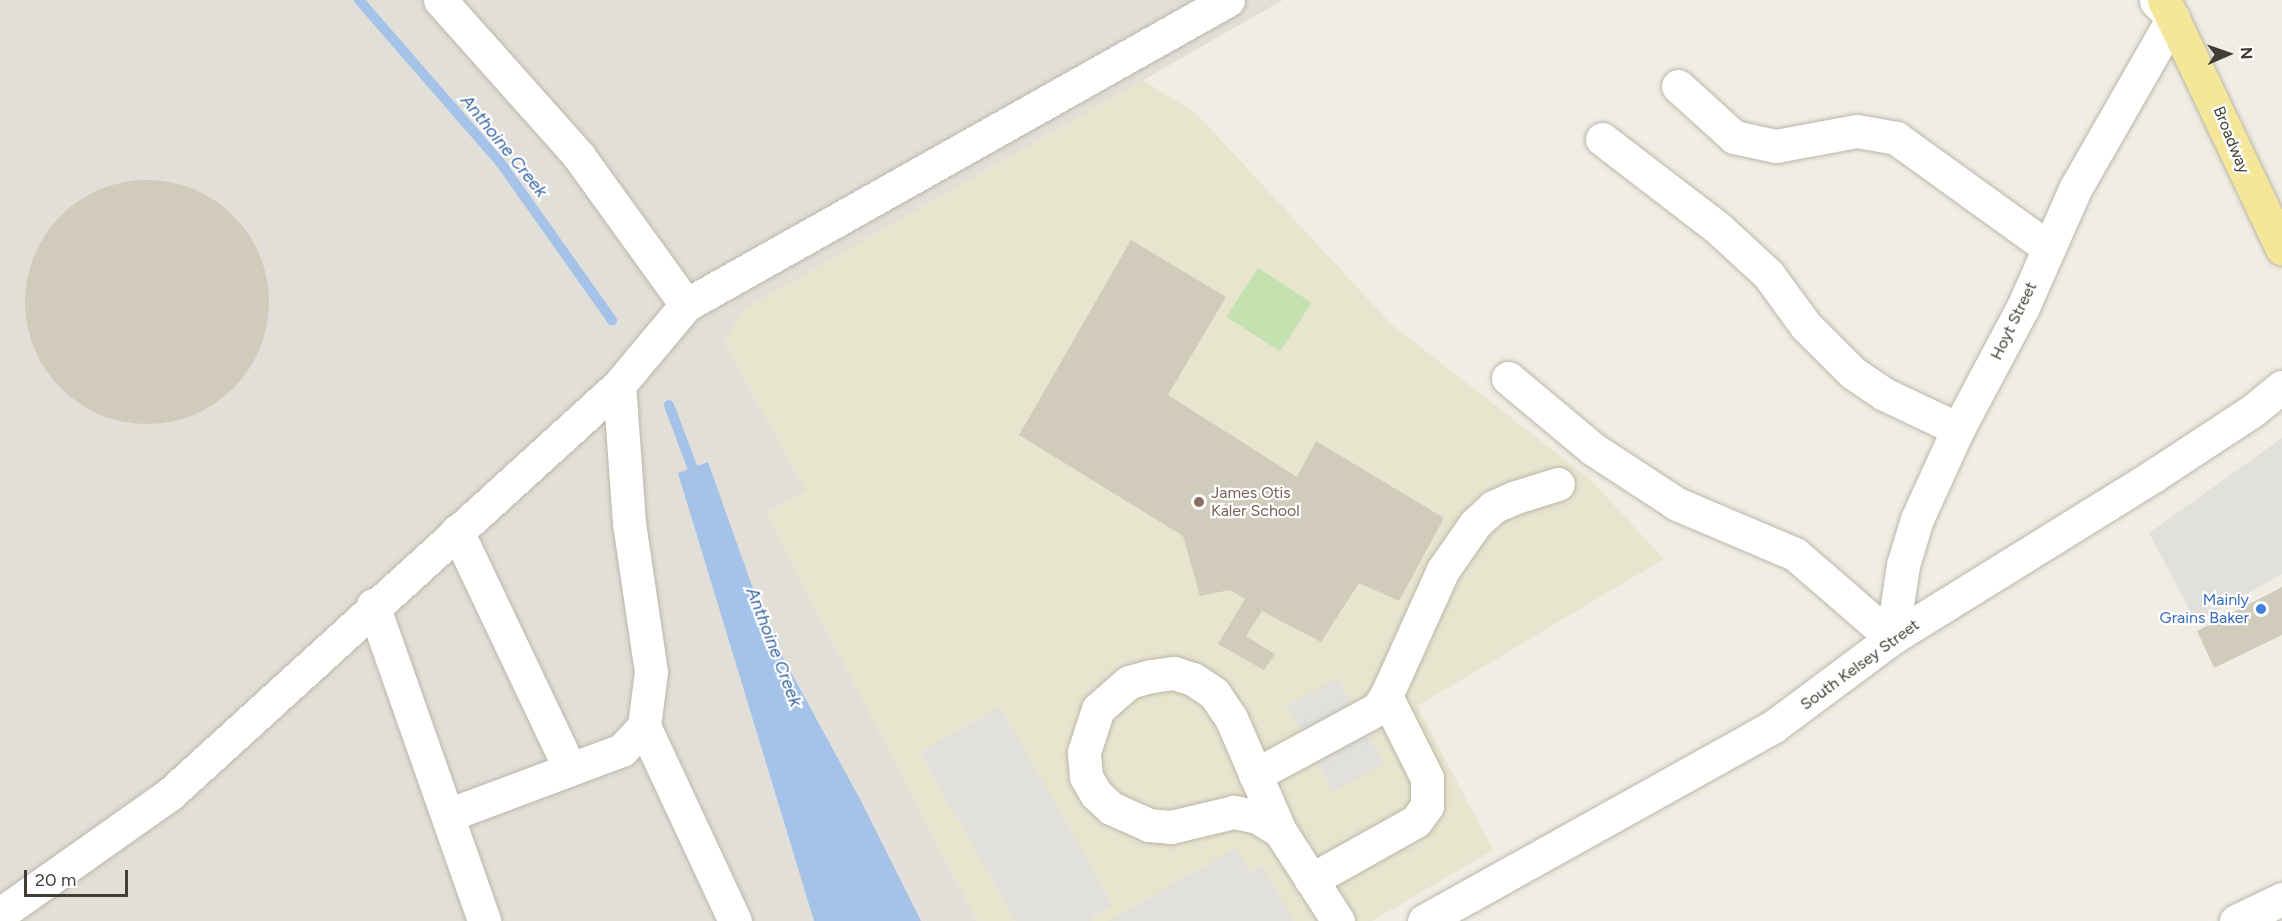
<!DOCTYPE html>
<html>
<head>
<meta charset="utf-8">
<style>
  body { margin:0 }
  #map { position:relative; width:2282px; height:921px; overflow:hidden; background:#f0eee4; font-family:Figtree,sans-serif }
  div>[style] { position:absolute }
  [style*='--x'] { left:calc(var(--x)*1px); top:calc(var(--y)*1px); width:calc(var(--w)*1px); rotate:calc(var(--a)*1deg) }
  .industrial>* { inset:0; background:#e2dfd9 }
  .education>* { inset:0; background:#e8e5cf }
  .green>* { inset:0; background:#c4e1b0; transform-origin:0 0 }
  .parking>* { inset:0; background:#e1e0dc; transform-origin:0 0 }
  .water>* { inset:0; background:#a5c3e9 }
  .stream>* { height:10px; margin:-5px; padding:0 5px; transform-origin:5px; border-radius:5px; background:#a5c3e9 }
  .building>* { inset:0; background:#d1cbbb }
  .round { border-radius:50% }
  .roads { filter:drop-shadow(0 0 2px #bbb7a8) drop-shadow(0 0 2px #bbb7a8) }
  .minor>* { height:33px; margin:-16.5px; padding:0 16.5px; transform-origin:16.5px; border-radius:16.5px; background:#fff }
  .major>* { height:33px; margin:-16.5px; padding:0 16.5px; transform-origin:16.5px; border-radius:16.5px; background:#f5e799 }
  .dots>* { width:16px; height:16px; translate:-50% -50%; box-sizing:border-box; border:3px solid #fff; border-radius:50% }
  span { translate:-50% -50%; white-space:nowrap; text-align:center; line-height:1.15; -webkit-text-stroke:4.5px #fff; paint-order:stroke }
  .street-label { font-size:16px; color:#423e35 }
  .education-label { font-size:16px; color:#785e54 }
  .left { translate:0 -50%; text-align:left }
  .shop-label { font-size:16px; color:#366cbe }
  .right { translate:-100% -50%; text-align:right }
  .water-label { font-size:18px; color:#3867a3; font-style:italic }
  .north { position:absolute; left:2198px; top:24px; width:60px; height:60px; -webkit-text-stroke:4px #fff; paint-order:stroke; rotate:88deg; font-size:16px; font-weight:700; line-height:24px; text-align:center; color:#423e35 }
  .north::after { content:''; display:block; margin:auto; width:21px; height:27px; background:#423e35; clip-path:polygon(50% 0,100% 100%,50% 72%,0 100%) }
  .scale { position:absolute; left:24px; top:870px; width:104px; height:27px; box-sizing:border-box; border:3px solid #423e35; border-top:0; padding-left:8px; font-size:18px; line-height:21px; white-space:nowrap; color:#423e35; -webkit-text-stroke:4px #fff; paint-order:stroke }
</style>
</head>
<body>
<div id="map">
  <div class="industrial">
    <i style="clip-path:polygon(0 0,1283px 0,745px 309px,724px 342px,806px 490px,766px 513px,977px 921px,0 921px)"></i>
  </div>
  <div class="education">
    <i style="clip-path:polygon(1143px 80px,1197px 114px,1391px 324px,1590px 479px,1664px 559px,1417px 706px,1493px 850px,1372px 921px,977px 921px,766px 513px,806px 490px,724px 342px,744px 309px)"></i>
  </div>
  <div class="green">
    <i style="left:1258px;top:268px;width:64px;height:58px;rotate:33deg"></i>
  </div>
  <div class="parking">
    <i style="clip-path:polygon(2282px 438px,2282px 574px,2196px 622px,2149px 533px)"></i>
    <i style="left:1338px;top:678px;width:97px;height:58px;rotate:62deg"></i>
    <i style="clip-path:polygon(1000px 707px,1113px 905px,1091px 917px,1091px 921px,1016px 921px,920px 753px)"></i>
    <i style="clip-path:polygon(1236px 848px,1249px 872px,1262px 865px,1294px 921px,1109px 921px)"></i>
  </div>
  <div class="water">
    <i style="clip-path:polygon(708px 462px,767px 628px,861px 801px,921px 921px,814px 921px,678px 473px)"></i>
  </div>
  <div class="stream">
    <i style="--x:359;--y:0;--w:215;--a:49"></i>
    <i style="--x:500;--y:162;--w:194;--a:54.7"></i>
    <i style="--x:669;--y:405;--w:80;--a:69.5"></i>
  </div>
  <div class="building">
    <i class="round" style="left:25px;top:180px;width:244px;height:244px"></i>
    <i style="clip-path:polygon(1131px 240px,1226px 297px,1168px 395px,1297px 477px,1316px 441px,1444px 518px,1399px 601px,1359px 583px,1321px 642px,1262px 611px,1246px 636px,1275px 654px,1264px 670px,1218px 644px,1245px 599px,1230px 590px,1200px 596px,1183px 536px,1019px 435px)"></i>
    <i style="clip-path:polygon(2282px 587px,2282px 635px,2214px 668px,2197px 631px)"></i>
  </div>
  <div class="roads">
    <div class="minor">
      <i style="--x:440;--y:0;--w:208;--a:48.3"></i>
      <i style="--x:578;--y:155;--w:185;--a:54.2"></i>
      <i style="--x:1678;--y:86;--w:76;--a:42.3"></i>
      <i style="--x:1734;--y:137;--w:43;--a:12.1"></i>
      <i style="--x:1776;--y:146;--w:82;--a:-10.5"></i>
      <i style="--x:1857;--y:131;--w:40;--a:10"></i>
      <i style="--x:1896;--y:138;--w:186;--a:35.8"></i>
      <i style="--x:1602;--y:139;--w:146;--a:37.5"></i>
      <i style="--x:1718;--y:228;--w:68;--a:42.6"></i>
      <i style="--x:1768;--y:274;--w:64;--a:53.8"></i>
      <i style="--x:1806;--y:326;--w:66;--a:45"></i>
      <i style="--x:1853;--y:373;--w:37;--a:34"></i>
      <i style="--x:1884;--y:394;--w:82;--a:25.3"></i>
      <i style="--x:1508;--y:378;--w:111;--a:39.9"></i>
      <i style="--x:1593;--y:449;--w:100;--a:33.2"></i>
      <i style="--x:1677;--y:504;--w:128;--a:23"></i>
      <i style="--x:1795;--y:554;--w:128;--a:40.9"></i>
      <i style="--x:457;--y:531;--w:263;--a:64.6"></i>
      <i style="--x:373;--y:605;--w:335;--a:70.6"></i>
      <i style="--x:1892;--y:638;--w:74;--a:-81.4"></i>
      <i style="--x:1903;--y:565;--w:48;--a:-73.1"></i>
      <i style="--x:1917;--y:519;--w:99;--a:-65.5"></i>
      <i style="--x:1958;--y:429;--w:138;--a:-62"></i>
      <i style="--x:2023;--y:307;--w:129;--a:-66.2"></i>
      <i style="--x:2075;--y:189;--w:197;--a:-60.2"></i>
      <i style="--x:2173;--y:18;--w:24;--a:-135"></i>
      <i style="--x:644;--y:726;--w:215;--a:65"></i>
      <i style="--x:1255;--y:775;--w:139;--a:-28.4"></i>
      <i style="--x:1377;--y:709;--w:16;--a:-55"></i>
      <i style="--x:1386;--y:696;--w:138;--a:-65.7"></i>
      <i style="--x:1443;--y:570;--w:56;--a:-55.2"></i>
      <i style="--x:1475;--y:524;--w:25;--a:-43"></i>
      <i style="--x:1493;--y:507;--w:22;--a:-24"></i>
      <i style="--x:1513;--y:498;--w:47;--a:-17.3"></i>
      <i style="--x:448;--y:815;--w:186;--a:-20.5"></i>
      <i style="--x:622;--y:750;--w:33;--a:-47"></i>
      <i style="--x:644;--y:726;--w:54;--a:-82.6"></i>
      <i style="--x:651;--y:672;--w:151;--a:-98.4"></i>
      <i style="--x:629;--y:523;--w:138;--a:-94.1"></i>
      <i style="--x:1280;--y:831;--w:26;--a:-148"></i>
      <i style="--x:1258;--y:817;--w:25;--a:-168"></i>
      <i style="--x:1234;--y:812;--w:65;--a:166.6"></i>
      <i style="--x:1171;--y:827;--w:22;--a:-175"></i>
      <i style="--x:1149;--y:825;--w:42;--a:-155.9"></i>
      <i style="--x:1111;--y:808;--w:21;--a:-137"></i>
      <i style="--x:1096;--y:794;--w:20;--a:-120"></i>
      <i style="--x:1086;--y:777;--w:25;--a:-95"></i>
      <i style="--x:1084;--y:752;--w:45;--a:-72"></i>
      <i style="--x:1098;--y:709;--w:41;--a:-41.1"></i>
      <i style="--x:1129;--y:682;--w:24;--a:-15"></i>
      <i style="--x:1152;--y:676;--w:22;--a:-8"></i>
      <i style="--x:1174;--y:673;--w:20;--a:18"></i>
      <i style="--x:1193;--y:679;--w:25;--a:34"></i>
      <i style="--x:1214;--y:693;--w:30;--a:56"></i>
      <i style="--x:1231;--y:718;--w:123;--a:66.6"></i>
      <i style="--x:1280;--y:831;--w:107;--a:57.2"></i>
      <i style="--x:1311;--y:880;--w:120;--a:-29.3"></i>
      <i style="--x:1416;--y:821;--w:19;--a:-54"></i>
      <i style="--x:1427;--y:806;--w:28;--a:-90"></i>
      <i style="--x:1427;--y:778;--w:92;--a:-116.6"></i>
      <i style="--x:0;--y:914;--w:208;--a:-35.2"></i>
      <i style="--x:170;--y:794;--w:607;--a:-42.33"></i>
      <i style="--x:619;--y:385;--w:104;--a:-50.1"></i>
      <i style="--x:686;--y:305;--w:622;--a:-29.37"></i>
      <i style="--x:1424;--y:921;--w:401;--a:-29.1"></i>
      <i style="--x:1774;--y:726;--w:147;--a:-36.7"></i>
      <i style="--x:1892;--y:638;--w:307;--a:-31.8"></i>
      <i style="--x:2153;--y:476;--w:118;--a:-33.3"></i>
      <i style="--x:2252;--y:411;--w:38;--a:-39"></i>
      <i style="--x:2236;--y:921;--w:51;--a:-25.6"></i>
    </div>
    <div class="major">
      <i style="--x:2164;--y:0;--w:275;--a:64.6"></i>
    </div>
  </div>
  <div class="dots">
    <i style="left:1199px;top:502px;background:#8d6e63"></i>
    <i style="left:2261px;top:609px;background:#3f7fe0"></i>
  </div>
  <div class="street-label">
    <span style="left:2231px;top:140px;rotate:68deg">Broadway</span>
    <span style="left:2014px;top:321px;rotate:-64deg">Hoyt Street</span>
    <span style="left:1860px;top:665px;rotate:-36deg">South Kelsey Street</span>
  </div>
  <div class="education-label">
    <span class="left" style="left:1211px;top:502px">James Otis<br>Kaler School</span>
  </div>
  <div class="shop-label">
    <span class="right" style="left:2249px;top:609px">Mainly<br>Grains Baker</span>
  </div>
  <div class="water-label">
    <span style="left:504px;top:146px;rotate:51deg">Anthoine Creek</span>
    <span style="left:774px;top:647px;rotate:69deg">Anthoine Creek</span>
  </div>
  <div class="north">N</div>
  <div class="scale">20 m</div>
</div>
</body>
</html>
